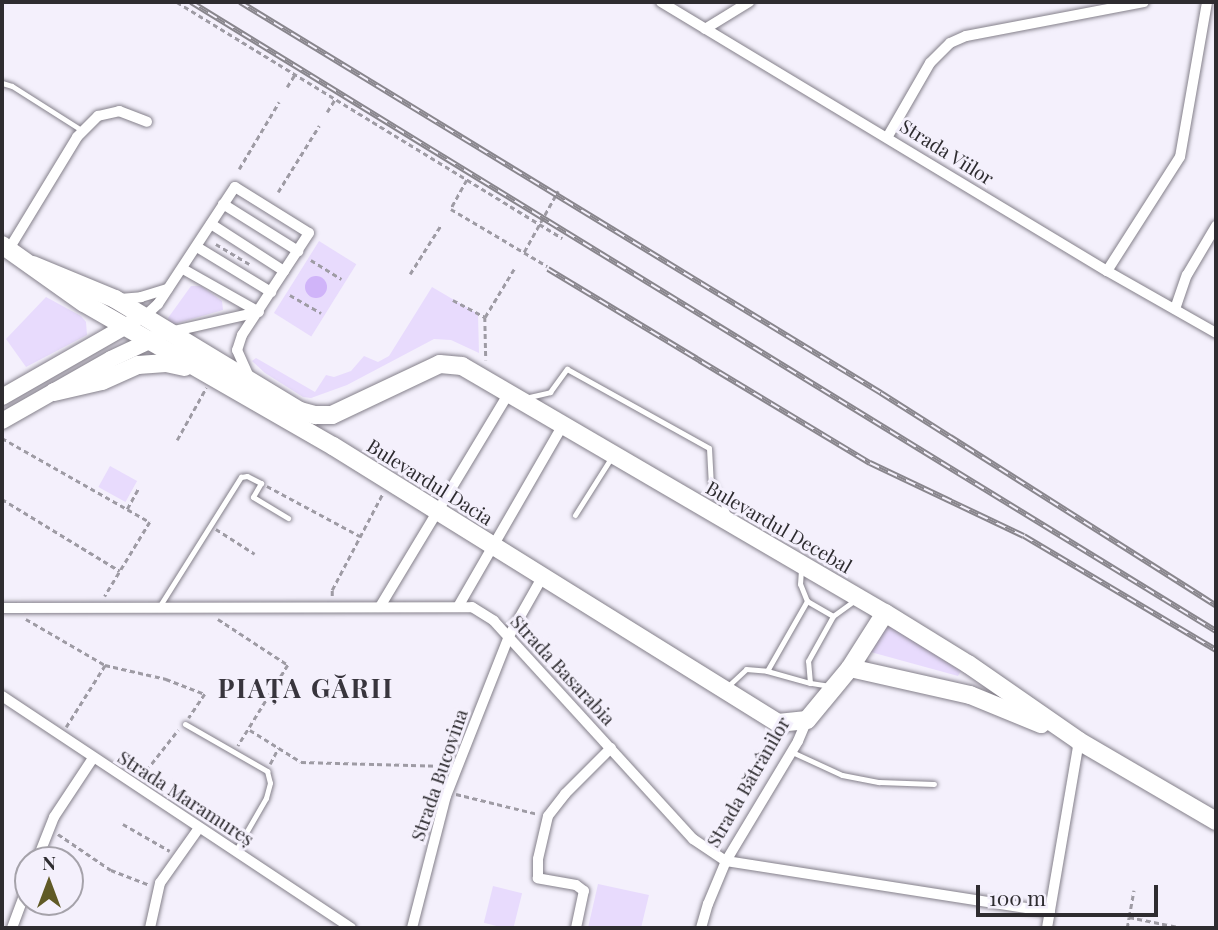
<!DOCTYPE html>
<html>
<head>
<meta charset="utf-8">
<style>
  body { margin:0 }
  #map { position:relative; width:1218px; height:930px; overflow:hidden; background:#f4f0fc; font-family:"Playfair Display",serif }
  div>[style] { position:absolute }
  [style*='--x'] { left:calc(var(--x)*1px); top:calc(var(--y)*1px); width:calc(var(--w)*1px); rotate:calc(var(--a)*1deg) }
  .green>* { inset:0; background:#e8dbfd; transform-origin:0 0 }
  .water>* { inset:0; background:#d0b4f9 }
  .round { border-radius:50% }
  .path>* { height:2.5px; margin-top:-1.25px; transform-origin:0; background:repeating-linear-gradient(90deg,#9e9ba4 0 5px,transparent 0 8.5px) }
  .roads { filter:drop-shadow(0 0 2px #84808a) drop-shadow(0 0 2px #84808a) }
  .lane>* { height:5px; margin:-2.5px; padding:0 2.5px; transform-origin:2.5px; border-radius:2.5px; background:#fff }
  .street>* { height:10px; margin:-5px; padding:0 5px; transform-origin:5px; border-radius:5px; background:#fff }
  .secondary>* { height:16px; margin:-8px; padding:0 8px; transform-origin:8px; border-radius:8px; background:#fff }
  .primary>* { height:18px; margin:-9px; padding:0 9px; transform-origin:9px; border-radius:9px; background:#fff }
  .rail>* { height:6px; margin-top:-3px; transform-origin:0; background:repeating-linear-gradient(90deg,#f4f0fc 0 10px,#89868d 0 20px); box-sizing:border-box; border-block:2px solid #89868d }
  span { translate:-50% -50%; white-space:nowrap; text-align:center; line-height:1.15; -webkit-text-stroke:6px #f4f0fc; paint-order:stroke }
  .street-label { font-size:19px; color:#2e2c30 }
  .district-label { font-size:26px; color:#38353d; font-weight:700; letter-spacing:2px }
  .frame { position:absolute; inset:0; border:4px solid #2e2c30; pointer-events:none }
  .north { position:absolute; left:14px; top:846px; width:70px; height:70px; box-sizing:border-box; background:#f4f0fc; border:2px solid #a5a2aa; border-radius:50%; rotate:0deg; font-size:19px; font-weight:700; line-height:28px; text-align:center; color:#2e2c30 }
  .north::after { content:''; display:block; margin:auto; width:24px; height:32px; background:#605a26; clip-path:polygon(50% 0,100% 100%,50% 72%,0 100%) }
  .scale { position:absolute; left:976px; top:885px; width:182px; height:32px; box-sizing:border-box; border:4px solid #2e2c30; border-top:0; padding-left:9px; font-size:21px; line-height:24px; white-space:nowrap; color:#2e2c30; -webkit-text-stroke:5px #f4f0fc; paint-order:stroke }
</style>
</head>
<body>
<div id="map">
  <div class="green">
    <i style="left:319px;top:241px;width:44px;height:85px;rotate:32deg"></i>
    <i style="clip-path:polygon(191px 286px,201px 286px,222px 301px,223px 310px,171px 325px,168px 318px)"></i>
    <i style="clip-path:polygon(432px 287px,478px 314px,479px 353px,451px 340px,434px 339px,347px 385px,311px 398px,303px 397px,265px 373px,252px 361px,256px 358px,315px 392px,326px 375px,334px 377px,351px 371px,364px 356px,378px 362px,389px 356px)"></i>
    <i style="clip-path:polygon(46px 297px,81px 316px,86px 322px,87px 335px,26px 367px,6px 339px)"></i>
    <i style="left:110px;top:466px;width:31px;height:24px;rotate:29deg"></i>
    <i style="clip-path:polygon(886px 623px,961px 671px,958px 676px,867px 651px)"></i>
    <i style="clip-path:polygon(598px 884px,649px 895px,641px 928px,588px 928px)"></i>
    <i style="left:493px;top:886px;width:30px;height:38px;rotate:14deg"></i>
  </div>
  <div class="water">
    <i class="round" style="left:305px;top:276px;width:22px;height:22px"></i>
  </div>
  <div class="path">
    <i style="--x:177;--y:2;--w:452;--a:31.5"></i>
    <i style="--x:287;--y:87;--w:15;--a:-58"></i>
    <i style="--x:327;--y:112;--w:15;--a:-58"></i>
    <i style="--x:239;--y:169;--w:78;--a:-59.2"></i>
    <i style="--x:467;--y:180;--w:33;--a:119"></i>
    <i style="--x:451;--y:209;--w:112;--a:30.7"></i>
    <i style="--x:278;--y:192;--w:78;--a:-58.2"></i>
    <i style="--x:216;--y:244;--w:39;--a:31"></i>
    <i style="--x:524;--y:252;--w:70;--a:-60.9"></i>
    <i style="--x:311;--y:260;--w:36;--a:32"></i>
    <i style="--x:410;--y:274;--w:58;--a:-57.7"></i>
    <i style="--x:290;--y:295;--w:36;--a:30"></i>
    <i style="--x:453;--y:300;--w:36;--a:28"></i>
    <i style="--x:485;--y:317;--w:56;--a:-58.9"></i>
    <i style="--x:485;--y:317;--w:43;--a:88.7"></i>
    <i style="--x:2;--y:438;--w:170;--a:29.6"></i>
    <i style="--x:150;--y:522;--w:87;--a:121.3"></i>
    <i style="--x:177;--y:440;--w:60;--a:-60.9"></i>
    <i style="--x:267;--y:486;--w:106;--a:28.3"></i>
    <i style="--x:2;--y:499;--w:138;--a:31.4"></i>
    <i style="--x:127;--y:509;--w:23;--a:-61"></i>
    <i style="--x:216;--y:529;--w:46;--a:32.7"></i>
    <i style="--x:332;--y:596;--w:6;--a:-90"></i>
    <i style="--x:332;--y:590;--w:110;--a:-62.3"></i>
    <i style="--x:26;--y:619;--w:91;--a:30.2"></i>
    <i style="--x:105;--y:665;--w:63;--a:12.9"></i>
    <i style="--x:166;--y:679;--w:42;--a:21"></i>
    <i style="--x:205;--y:694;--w:29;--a:124"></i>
    <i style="--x:218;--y:619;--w:84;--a:33.3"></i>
    <i style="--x:288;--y:665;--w:95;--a:121.7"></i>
    <i style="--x:66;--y:727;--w:73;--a:-57.8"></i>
    <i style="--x:250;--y:730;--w:60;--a:32.1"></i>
    <i style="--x:301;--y:762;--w:146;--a:1.6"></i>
    <i style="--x:270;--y:764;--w:18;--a:-63"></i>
    <i style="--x:141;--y:777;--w:60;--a:-51.8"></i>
    <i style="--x:456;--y:794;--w:84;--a:13.7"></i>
    <i style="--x:123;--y:824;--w:54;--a:29.9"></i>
    <i style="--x:58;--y:834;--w:64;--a:34.2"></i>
    <i style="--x:111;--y:870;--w:42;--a:21"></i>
    <i style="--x:1129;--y:917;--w:27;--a:-80"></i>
    <i style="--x:1127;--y:928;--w:11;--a:-80"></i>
    <i style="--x:1129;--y:917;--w:55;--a:11.5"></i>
  </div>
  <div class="roads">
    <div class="lane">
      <i style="--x:2;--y:83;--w:10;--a:17"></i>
      <i style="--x:12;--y:86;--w:84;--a:32.4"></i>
      <i style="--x:525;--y:398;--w:26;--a:-13"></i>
      <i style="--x:550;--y:392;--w:29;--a:-54"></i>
      <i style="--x:567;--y:369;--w:162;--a:29.1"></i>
      <i style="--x:709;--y:448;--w:33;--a:87"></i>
      <i style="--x:711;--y:481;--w:38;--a:63"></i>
      <i style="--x:575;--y:515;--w:67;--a:-57.7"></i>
      <i style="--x:807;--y:601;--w:30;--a:30"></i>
      <i style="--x:159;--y:607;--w:154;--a:-57.8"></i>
      <i style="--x:241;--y:477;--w:6;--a:-9"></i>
      <i style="--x:247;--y:476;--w:16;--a:27"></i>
      <i style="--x:261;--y:483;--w:16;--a:120"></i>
      <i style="--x:253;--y:497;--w:41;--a:31"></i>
      <i style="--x:767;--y:671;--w:81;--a:-60.3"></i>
      <i style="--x:807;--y:601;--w:18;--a:-112"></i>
      <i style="--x:800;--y:584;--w:16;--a:-86"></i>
      <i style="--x:830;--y:686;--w:20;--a:-171"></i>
      <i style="--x:810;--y:683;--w:22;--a:-95"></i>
      <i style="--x:808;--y:661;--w:51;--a:-60.9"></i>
      <i style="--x:833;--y:616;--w:29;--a:-36"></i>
      <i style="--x:727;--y:687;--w:26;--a:-43"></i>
      <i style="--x:746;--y:669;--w:21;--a:5"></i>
      <i style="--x:767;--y:671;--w:45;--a:15.6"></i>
      <i style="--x:185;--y:724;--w:95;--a:29.8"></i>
      <i style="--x:267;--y:771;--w:12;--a:76"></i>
      <i style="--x:270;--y:783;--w:16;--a:105"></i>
      <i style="--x:266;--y:798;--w:60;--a:120"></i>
      <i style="--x:792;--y:752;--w:55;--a:24.7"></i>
      <i style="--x:842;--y:775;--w:38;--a:11"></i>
      <i style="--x:879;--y:782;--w:55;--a:2.1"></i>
    </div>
    <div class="street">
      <i style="--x:661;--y:2;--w:521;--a:31.1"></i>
      <i style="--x:1107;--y:271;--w:125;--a:29.6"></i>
      <i style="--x:705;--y:29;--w:52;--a:-31.5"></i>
      <i style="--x:888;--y:136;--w:84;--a:-60.1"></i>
      <i style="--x:930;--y:63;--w:28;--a:-45"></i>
      <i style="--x:950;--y:43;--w:17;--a:-24"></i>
      <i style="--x:966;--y:36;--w:181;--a:-10.8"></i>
      <i style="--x:223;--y:204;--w:89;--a:32.1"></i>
      <i style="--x:211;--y:224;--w:87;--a:32.8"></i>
      <i style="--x:197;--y:247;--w:87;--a:31.3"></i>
      <i style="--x:9;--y:249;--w:131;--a:-58.7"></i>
      <i style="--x:77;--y:137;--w:30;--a:-45"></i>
      <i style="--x:98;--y:116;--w:22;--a:-13"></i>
      <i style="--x:119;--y:111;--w:30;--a:21"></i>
      <i style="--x:183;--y:269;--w:87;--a:29.5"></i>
      <i style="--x:1107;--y:271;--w:135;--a:-57.4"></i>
      <i style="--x:1180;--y:157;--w:157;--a:-80.1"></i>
      <i style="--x:120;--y:299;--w:21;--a:-5"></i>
      <i style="--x:141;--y:297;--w:28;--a:-17"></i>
      <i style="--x:1175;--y:309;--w:36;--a:-71"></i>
      <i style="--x:1187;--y:275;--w:57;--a:-59.4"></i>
      <i style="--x:145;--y:316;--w:18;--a:-43"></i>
      <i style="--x:158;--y:304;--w:140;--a:-56.7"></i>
      <i style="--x:235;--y:187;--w:87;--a:31.9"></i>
      <i style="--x:309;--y:233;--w:122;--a:123.3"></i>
      <i style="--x:242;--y:335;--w:16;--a:108"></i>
      <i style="--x:237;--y:350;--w:30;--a:66"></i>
      <i style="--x:170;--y:332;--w:91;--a:-12.7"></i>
      <i style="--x:381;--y:605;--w:248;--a:-58.9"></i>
      <i style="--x:459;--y:605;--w:208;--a:-60"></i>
      <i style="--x:2;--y:608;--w:470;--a:-0.1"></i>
      <i style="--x:472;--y:607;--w:26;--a:32"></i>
      <i style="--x:494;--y:621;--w:295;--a:47.6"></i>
      <i style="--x:693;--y:839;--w:40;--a:34"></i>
      <i style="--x:726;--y:861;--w:328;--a:8.9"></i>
      <i style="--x:2;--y:696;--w:419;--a:33.6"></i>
      <i style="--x:37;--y:860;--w:46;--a:-68.4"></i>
      <i style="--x:54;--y:817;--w:71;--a:-56.5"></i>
      <i style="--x:12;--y:928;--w:46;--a:-69.6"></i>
      <i style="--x:150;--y:928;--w:46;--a:-77.5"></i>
      <i style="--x:160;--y:883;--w:67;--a:-54.7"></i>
      <i style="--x:412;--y:928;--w:136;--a:-75.6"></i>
      <i style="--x:446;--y:796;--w:172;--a:-68.5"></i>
      <i style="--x:509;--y:636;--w:69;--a:-60.5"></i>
      <i style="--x:576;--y:928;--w:38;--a:-78"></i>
      <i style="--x:584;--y:891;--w:10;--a:-143"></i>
      <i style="--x:576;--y:885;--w:39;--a:-170"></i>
      <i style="--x:538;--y:878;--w:19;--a:-90"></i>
      <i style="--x:538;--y:859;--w:44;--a:-76.9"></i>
      <i style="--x:548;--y:816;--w:28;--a:-52"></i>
      <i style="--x:565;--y:794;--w:65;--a:-45"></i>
      <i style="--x:701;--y:928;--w:25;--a:-74"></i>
      <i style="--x:708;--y:904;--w:47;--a:-67.3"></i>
      <i style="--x:726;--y:861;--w:140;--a:-59"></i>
      <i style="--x:798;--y:741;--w:23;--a:-67"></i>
      <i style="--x:1047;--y:928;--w:190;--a:-80.3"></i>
    </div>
    <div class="secondary">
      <i style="--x:2;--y:397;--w:151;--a:-29.8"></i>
      <i style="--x:2;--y:421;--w:125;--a:-29.6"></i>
      <i style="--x:111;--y:359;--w:54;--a:-25.1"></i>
    </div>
    <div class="primary">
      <i style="--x:2;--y:245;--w:100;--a:35.3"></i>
      <i style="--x:84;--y:303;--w:287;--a:29.9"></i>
      <i style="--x:333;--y:446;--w:524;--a:31.9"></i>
      <i style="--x:778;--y:723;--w:29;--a:-6"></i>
      <i style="--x:807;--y:720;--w:67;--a:-50.4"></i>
      <i style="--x:850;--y:668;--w:65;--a:-57.5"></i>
      <i style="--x:33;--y:265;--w:89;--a:22.5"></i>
      <i style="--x:115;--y:299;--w:216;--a:31.2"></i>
      <i style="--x:300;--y:411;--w:16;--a:15"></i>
      <i style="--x:315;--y:415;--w:17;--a:0"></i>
      <i style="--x:332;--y:415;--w:119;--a:-25.3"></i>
      <i style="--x:440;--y:364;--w:22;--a:5"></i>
      <i style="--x:462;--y:366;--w:490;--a:30.3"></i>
      <i style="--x:885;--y:613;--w:97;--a:31.6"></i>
      <i style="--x:968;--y:664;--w:135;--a:34.7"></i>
      <i style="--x:1079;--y:741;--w:159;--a:30.3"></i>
      <i style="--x:54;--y:392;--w:49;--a:-12.9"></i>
      <i style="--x:102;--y:381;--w:39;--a:-24"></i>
      <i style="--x:138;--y:365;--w:28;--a:-4"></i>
      <i style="--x:166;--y:363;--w:19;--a:12"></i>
      <i style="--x:850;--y:668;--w:123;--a:12.7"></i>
      <i style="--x:970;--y:695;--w:77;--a:22.2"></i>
    </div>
  </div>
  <div class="rail">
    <i style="--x:191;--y:2;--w:1203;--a:31.54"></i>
    <i style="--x:240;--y:2;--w:751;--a:31.38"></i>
    <i style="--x:881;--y:393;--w:397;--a:32.4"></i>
    <i style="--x:548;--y:269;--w:376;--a:31.1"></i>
    <i style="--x:870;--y:463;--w:170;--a:25.4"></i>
    <i style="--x:1024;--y:536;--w:223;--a:30.7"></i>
  </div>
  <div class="street-label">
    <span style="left:947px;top:152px;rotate:32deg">Strada Viilor</span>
    <span style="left:430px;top:482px;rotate:32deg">Bulevardul Dacia</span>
    <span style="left:779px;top:527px;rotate:30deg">Bulevardul Decebal</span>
    <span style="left:563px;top:670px;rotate:47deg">Strada Basarabia</span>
    <span style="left:439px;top:775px;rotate:-71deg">Strada Bucovina</span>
    <span style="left:748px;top:782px;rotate:-60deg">Strada Bătrânilor</span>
    <span style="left:186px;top:798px;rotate:33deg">Strada Maramureș</span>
  </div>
  <div class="district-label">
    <span style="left:306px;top:688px">PIAȚA GĂRII</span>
  </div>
  <div class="frame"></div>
  <div class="north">N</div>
  <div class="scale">100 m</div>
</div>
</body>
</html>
